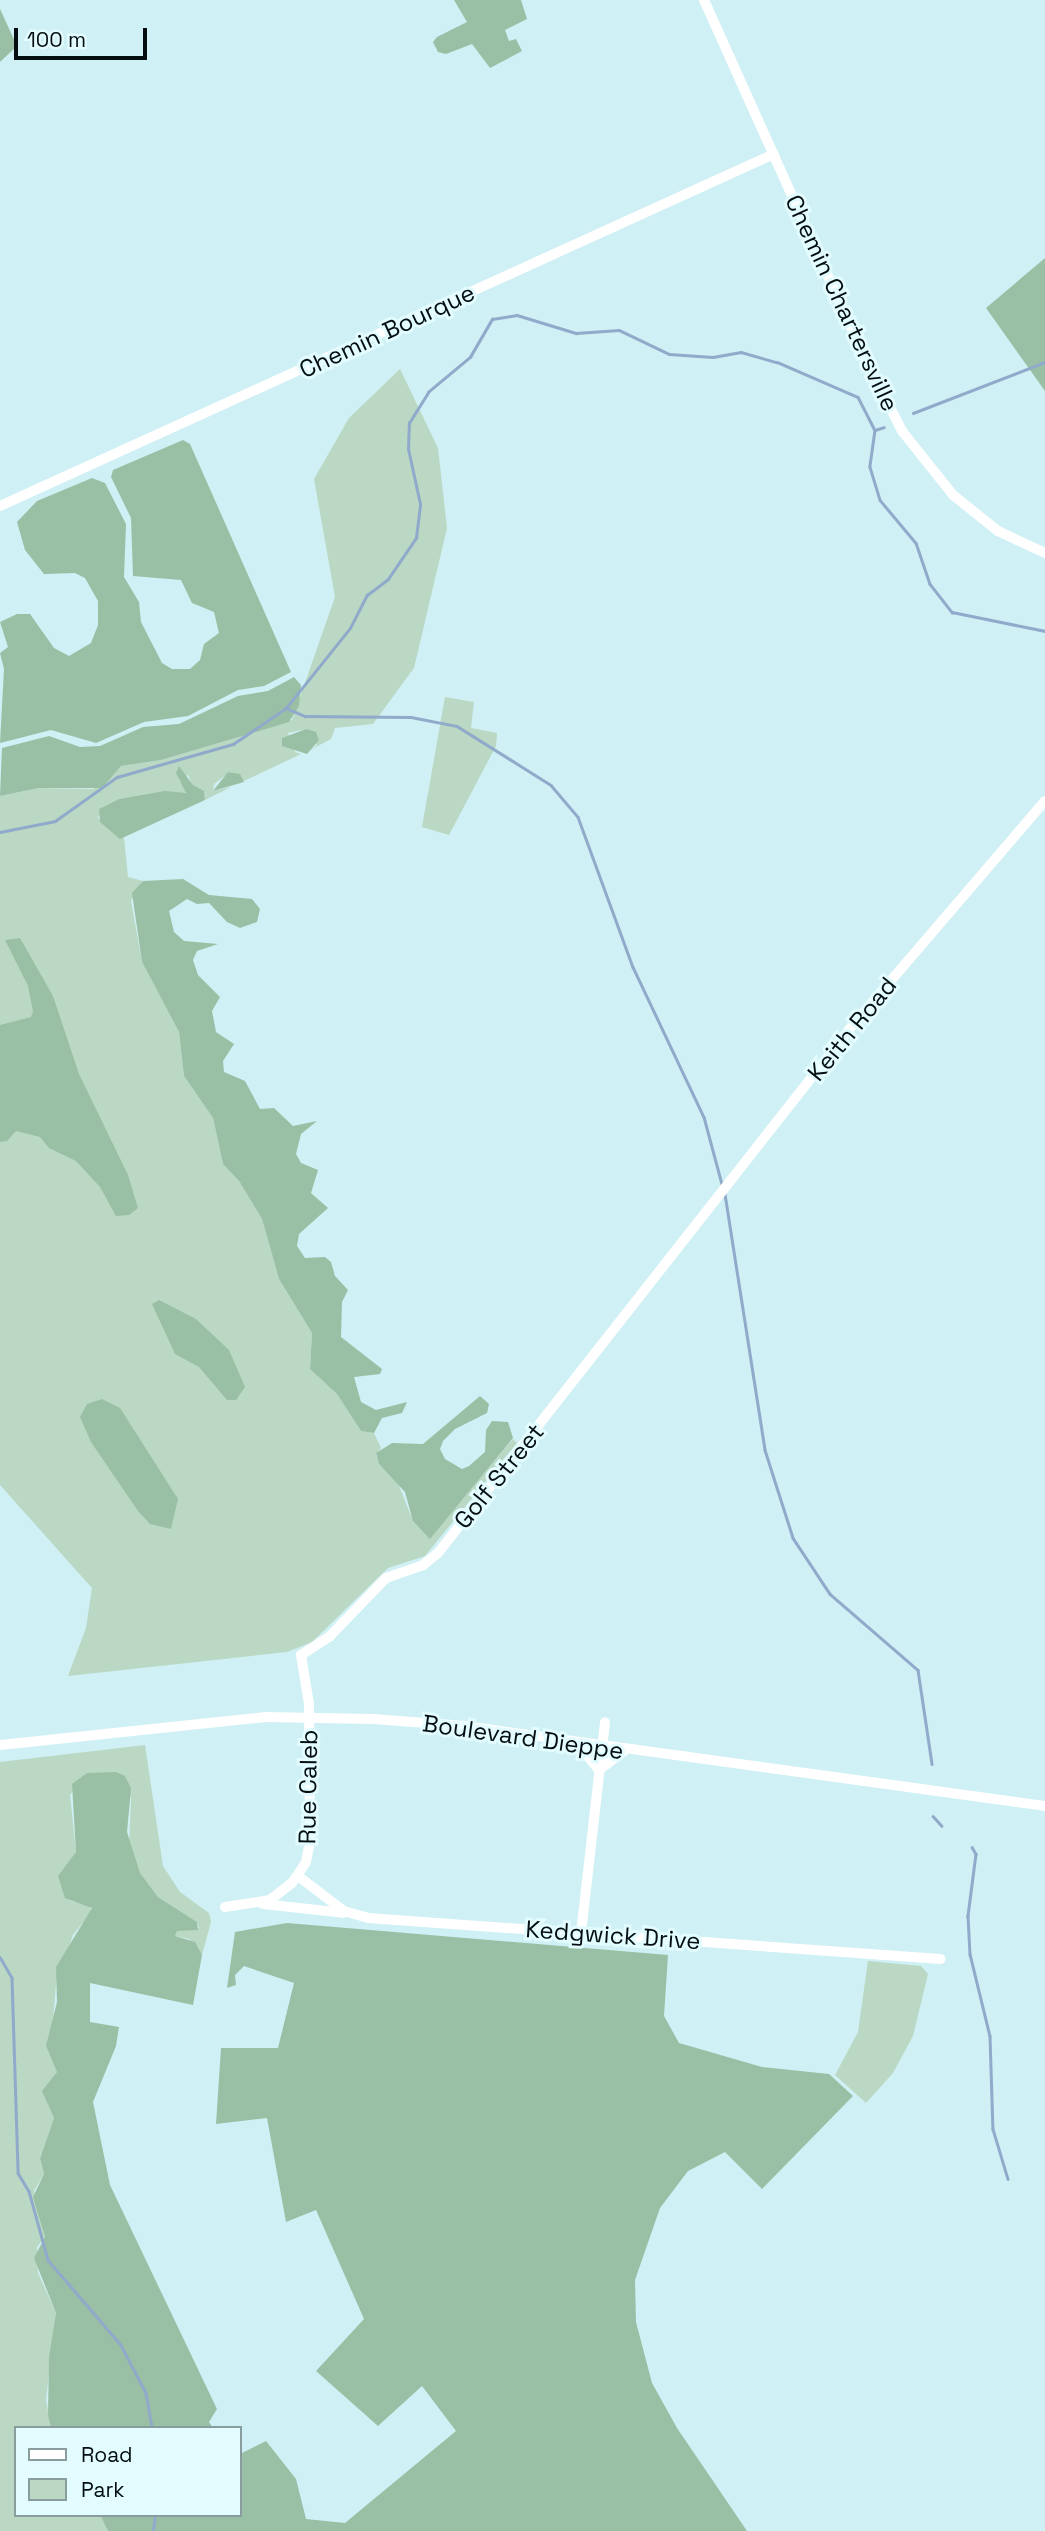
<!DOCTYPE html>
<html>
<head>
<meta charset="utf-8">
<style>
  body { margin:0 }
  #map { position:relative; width:1045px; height:2531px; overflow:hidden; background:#cff0f4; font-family:"Space Grotesk",sans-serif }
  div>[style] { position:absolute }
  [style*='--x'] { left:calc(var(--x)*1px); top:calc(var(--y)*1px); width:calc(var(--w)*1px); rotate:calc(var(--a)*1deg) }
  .green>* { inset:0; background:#bad8c3 }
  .forest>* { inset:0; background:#99c0a5 }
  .stream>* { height:2.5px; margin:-1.25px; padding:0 1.25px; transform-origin:1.25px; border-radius:1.25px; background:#8faaca }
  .secondary>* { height:10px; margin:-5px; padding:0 5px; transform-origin:5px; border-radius:5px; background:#fff }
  span { translate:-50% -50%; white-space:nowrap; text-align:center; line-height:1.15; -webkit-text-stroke:6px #e2fcff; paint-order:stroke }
  .street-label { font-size:24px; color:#040e10 }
  .legend { position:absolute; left:14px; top:2426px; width:228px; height:91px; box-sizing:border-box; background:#e2fcff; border:2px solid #899d9f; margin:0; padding:9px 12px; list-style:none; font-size:21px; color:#040e10 }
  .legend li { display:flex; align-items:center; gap:14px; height:35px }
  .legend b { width:35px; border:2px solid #899d9f }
  .scale { position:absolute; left:14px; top:28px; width:133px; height:32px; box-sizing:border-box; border:4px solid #040e10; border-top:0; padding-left:9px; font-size:21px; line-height:24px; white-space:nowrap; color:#040e10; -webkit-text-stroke:5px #e2fcff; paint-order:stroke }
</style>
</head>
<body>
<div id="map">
  <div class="green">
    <i style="clip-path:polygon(400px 369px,438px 448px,447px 528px,414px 668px,373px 724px,335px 728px,331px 739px,310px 750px,317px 745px,306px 729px,288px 733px,295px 752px,301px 754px,244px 781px,230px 772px,214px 784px,213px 791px,231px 787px,205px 800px,204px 791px,193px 786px,188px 775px,178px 779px,187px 790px,183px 795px,159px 793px,119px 799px,103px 807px,98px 818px,124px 838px,128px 877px,143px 881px,131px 901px,142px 962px,179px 1032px,184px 1076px,213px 1118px,223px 1164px,239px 1181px,262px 1219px,279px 1279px,312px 1333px,310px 1369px,337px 1394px,361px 1431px,374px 1433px,381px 1448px,376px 1455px,380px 1466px,396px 1478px,411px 1516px,430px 1538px,513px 1439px,517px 1443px,425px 1556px,388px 1568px,312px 1642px,287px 1652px,68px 1676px,86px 1628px,92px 1588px,0 1485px,0 796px,39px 788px,93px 789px,121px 766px,161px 760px,292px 720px,335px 597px,314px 479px,349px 418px)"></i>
    <i style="clip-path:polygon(445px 697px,474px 702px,471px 728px,497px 733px,496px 746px,449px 835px,422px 827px)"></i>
    <i style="clip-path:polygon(145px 1745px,163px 1866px,180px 1892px,209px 1913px,211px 1922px,202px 1955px,189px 1939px,175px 1936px,177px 1931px,199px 1928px,197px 1922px,158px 1897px,140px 1874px,129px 1846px,131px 1799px,124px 1776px,87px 1773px,70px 1795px,76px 1852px,59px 1880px,71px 1901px,88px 1903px,92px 1911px,73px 1935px,56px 1984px,52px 2034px,46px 2046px,57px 2072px,45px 2097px,54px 2118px,40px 2157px,44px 2174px,34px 2191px,45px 2237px,37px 2247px,38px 2273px,56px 2313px,46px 2400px,51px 2428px,16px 2428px,16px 2515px,100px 2515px,108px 2531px,0 2531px,0 1762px)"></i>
    <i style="clip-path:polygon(868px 1961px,921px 1966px,928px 1974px,913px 2036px,893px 2073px,866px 2103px,835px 2075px,858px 2032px)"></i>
  </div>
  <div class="forest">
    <i style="clip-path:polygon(454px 0,521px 0,527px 19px,505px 30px,509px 41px,516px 39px,522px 51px,490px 68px,472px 44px,446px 54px,438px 52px,433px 42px,437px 37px,467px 22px)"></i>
    <i style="clip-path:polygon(0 9px,17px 46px,0 62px)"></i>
    <i style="clip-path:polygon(1045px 258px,1045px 391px,986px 308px)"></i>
    <i style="clip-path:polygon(183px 440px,190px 444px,291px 672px,264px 686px,238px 690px,188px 716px,144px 722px,96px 743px,51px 730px,0 743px,4px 669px,0 653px,8px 647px,0 622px,17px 614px,30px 614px,54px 648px,69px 656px,91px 643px,98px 625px,98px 601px,85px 578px,75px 573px,44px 574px,25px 550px,17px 522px,37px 501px,92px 478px,105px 483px,126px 524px,124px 577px,139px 602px,141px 622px,162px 663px,172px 669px,190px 669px,200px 660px,204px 644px,219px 633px,214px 612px,192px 603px,181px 580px,133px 576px,131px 518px,111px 477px,113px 470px)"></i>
    <i style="clip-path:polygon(294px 677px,301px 685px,299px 706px,289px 722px,161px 760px,121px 766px,102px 788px,39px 788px,0 796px,2px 748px,49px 736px,80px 747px,100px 746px,143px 727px,179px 724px,238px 696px,268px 691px)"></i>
    <i style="clip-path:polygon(306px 729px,316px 732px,319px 740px,307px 754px,282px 746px,282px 738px)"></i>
    <i style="clip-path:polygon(179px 766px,193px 785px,204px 791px,205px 800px,120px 839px,100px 822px,99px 809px,119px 799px,165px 791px,186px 793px,176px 773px)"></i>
    <i style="clip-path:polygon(228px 772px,240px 774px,244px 782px,213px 791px)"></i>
    <i style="clip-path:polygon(183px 879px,209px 895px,252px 899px,260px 909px,257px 922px,240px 928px,227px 922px,209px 903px,197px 904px,187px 899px,169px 911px,174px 932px,184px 941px,218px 944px,197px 951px,193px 960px,198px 975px,220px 997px,212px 1011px,216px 1032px,234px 1044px,223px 1061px,224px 1072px,245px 1081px,260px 1109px,274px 1108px,293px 1126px,317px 1121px,301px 1134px,296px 1154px,301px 1163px,318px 1170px,311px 1193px,328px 1208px,299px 1234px,297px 1246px,305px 1258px,325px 1257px,331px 1262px,335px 1276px,348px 1290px,342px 1302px,341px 1337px,382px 1369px,380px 1374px,354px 1377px,361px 1402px,376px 1410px,407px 1402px,402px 1413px,382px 1418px,374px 1433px,361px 1431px,337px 1394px,310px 1369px,312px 1333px,279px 1279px,262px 1219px,239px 1181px,223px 1164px,213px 1118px,184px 1076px,179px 1032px,142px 962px,132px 893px,143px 881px)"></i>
    <i style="clip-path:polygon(20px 938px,53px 996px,79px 1074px,128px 1175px,138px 1208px,129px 1215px,116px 1216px,100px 1187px,76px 1161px,49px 1148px,40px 1137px,16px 1131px,7px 1141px,0 1142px,0 1025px,31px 1017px,33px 1011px,28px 986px,5px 940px)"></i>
    <i style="clip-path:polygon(159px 1300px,196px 1319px,229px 1350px,245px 1387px,236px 1400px,227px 1400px,199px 1367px,175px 1354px,152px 1304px)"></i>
    <i style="clip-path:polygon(480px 1396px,489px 1404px,487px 1413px,455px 1429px,443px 1441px,440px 1449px,445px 1459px,462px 1469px,469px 1466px,485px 1452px,486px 1430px,492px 1421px,508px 1422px,513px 1438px,430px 1539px,413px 1521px,405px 1492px,379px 1464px,376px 1453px,392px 1443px,423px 1444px)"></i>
    <i style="clip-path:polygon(102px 1399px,120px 1408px,178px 1499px,171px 1529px,150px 1524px,138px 1511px,91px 1442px,80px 1417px,87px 1404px)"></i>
    <i style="clip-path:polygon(116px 1772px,125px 1776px,131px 1788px,127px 1832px,140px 1873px,158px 1897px,197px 1922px,198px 1930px,177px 1931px,175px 1936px,195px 1942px,202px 1955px,193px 2005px,90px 1983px,90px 2022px,119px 2027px,116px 2046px,93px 2102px,110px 2185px,217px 2409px,209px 2422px,213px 2428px,51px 2428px,48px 2415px,49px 2357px,56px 2313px,34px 2258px,45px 2237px,33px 2197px,44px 2174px,40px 2158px,54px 2118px,42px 2091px,57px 2072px,46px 2046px,57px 2002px,56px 1967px,92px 1908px,65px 1898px,58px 1876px,76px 1852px,72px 1784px,87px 1773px)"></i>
    <i style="clip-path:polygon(287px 1923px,668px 1955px,664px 2016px,679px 2043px,762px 2067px,829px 2074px,853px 2096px,762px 2189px,725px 2152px,688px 2171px,660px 2208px,635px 2280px,636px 2322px,652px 2383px,677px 2428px,747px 2531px,108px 2531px,100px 2515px,240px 2515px,240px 2454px,266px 2441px,296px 2479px,306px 2519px,345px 2523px,456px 2431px,422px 2386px,378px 2426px,316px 2371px,364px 2319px,316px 2210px,286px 2222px,267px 2118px,216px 2124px,221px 2048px,278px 2048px,294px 1983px,244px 1966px,235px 1975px,236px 1985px,227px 1988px,235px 1932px)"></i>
  </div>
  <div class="stream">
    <i style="--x:913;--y:413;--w:142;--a:-21.1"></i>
    <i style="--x:875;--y:430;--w:9;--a:-18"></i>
    <i style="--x:286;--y:708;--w:21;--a:23"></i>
    <i style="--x:305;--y:716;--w:106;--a:0.5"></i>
    <i style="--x:411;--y:717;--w:47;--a:11.1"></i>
    <i style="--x:457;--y:726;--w:111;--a:32.1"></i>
    <i style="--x:551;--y:785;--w:42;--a:49.8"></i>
    <i style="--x:578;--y:817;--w:160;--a:69.9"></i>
    <i style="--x:633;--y:967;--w:166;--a:64.7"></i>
    <i style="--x:704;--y:1117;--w:69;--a:75"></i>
    <i style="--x:0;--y:832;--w:56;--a:-11.3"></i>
    <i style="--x:55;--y:821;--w:76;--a:-35.4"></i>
    <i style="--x:117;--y:777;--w:121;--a:-15.9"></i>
    <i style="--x:233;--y:744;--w:64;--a:-34.2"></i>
    <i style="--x:286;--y:708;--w:102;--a:-51.3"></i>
    <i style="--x:350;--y:628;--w:37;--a:-63"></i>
    <i style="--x:367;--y:595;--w:26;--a:-37"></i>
    <i style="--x:388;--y:579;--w:50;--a:-55.7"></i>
    <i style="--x:416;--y:538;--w:34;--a:-83"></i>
    <i style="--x:420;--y:504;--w:56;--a:-102.3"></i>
    <i style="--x:408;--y:449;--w:26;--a:-88"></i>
    <i style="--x:409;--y:423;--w:36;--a:-58"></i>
    <i style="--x:428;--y:392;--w:55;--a:-39.8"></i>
    <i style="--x:470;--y:357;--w:44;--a:-59.9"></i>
    <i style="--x:492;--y:319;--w:25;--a:-9"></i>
    <i style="--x:517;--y:315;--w:62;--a:17"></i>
    <i style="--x:576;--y:333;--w:43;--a:-4"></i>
    <i style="--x:619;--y:330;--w:55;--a:25.6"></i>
    <i style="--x:669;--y:354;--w:44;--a:3.9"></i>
    <i style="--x:713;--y:357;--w:28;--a:-10"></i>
    <i style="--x:741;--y:352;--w:37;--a:16"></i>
    <i style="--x:777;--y:362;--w:88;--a:23.4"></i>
    <i style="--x:858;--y:397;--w:37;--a:63"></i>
    <i style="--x:875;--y:430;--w:37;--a:98"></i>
    <i style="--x:870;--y:467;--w:34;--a:73"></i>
    <i style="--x:880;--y:500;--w:56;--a:50.1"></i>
    <i style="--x:916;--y:543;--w:43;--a:71.1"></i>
    <i style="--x:930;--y:584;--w:36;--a:52"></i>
    <i style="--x:952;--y:612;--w:95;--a:11.5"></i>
    <i style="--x:725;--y:1194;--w:259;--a:81.1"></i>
    <i style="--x:765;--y:1450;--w:92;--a:72.3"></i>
    <i style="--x:793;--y:1538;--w:67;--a:56.5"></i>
    <i style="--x:830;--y:1594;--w:116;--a:40.8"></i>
    <i style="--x:918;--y:1670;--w:95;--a:81.5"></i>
    <i style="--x:933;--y:1816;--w:13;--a:48"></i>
    <i style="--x:972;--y:1847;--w:8;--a:60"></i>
    <i style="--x:976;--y:1854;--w:63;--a:97.4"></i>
    <i style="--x:968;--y:1916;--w:38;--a:87"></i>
    <i style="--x:970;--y:1954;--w:84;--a:76.3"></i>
    <i style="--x:990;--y:2036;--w:93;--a:88.2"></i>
    <i style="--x:993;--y:2129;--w:52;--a:73.3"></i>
    <i style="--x:0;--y:1957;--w:24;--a:60"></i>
    <i style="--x:12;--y:1978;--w:195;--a:88.2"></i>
    <i style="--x:18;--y:2173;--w:21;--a:59"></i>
    <i style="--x:29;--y:2191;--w:72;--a:74.6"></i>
    <i style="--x:48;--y:2260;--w:112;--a:49.3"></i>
    <i style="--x:121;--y:2345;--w:54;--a:62.5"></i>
    <i style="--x:146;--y:2393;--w:36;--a:80"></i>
    <i style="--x:153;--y:2531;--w:16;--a:-83"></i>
  </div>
  <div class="secondary">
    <i style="--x:704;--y:0;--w:395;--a:65.8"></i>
    <i style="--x:866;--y:360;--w:80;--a:63.1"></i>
    <i style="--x:902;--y:431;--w:82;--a:51.4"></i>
    <i style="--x:953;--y:495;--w:58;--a:38.7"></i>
    <i style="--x:998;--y:531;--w:52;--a:25.1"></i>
    <i style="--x:0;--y:506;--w:850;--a:-24.46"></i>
    <i style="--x:577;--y:1743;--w:35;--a:51"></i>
    <i style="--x:599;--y:1770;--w:31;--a:-37"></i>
    <i style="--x:0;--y:1745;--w:266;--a:-6"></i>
    <i style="--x:265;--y:1717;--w:108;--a:1.1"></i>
    <i style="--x:373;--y:1719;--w:92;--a:4.4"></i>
    <i style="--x:465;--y:1726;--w:585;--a:7.85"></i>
    <i style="--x:298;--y:1876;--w:58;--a:37.3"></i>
    <i style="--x:344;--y:1911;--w:25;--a:16"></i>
    <i style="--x:368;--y:1918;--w:574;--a:4.09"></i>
    <i style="--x:263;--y:1904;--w:81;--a:6.3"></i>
    <i style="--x:225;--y:1907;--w:46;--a:-8.8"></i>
    <i style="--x:270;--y:1900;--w:28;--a:-38"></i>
    <i style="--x:292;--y:1883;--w:25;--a:-56"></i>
    <i style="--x:306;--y:1862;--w:21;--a:-79"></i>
    <i style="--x:310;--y:1841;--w:137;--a:-90.4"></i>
    <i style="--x:309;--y:1704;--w:50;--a:-99.3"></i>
    <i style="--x:301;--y:1655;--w:35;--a:-33"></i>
    <i style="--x:330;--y:1636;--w:81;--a:-46"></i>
    <i style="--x:386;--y:1578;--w:39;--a:-19"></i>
    <i style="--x:423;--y:1565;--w:19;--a:-39"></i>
    <i style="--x:438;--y:1553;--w:670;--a:-51.85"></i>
    <i style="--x:852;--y:1026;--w:296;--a:-49.4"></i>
    <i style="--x:581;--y:1933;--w:212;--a:-83.5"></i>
  </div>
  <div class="street-label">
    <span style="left:842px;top:303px;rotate:65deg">Chemin Chartersville</span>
    <span style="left:387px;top:331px;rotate:-25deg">Chemin Bourque</span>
    <span style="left:852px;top:1029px;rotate:-51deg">Keith Road</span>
    <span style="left:499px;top:1476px;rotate:-51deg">Golf Street</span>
    <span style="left:523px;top:1737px;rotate:8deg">Boulevard Dieppe</span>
    <span style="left:308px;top:1787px;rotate:-89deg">Rue Caleb</span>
    <span style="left:613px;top:1935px;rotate:4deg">Kedgwick Drive</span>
  </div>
  <ul class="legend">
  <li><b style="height:9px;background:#fff"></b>Road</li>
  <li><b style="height:19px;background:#bad8c3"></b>Park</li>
  </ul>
  <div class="scale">100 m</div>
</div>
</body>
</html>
